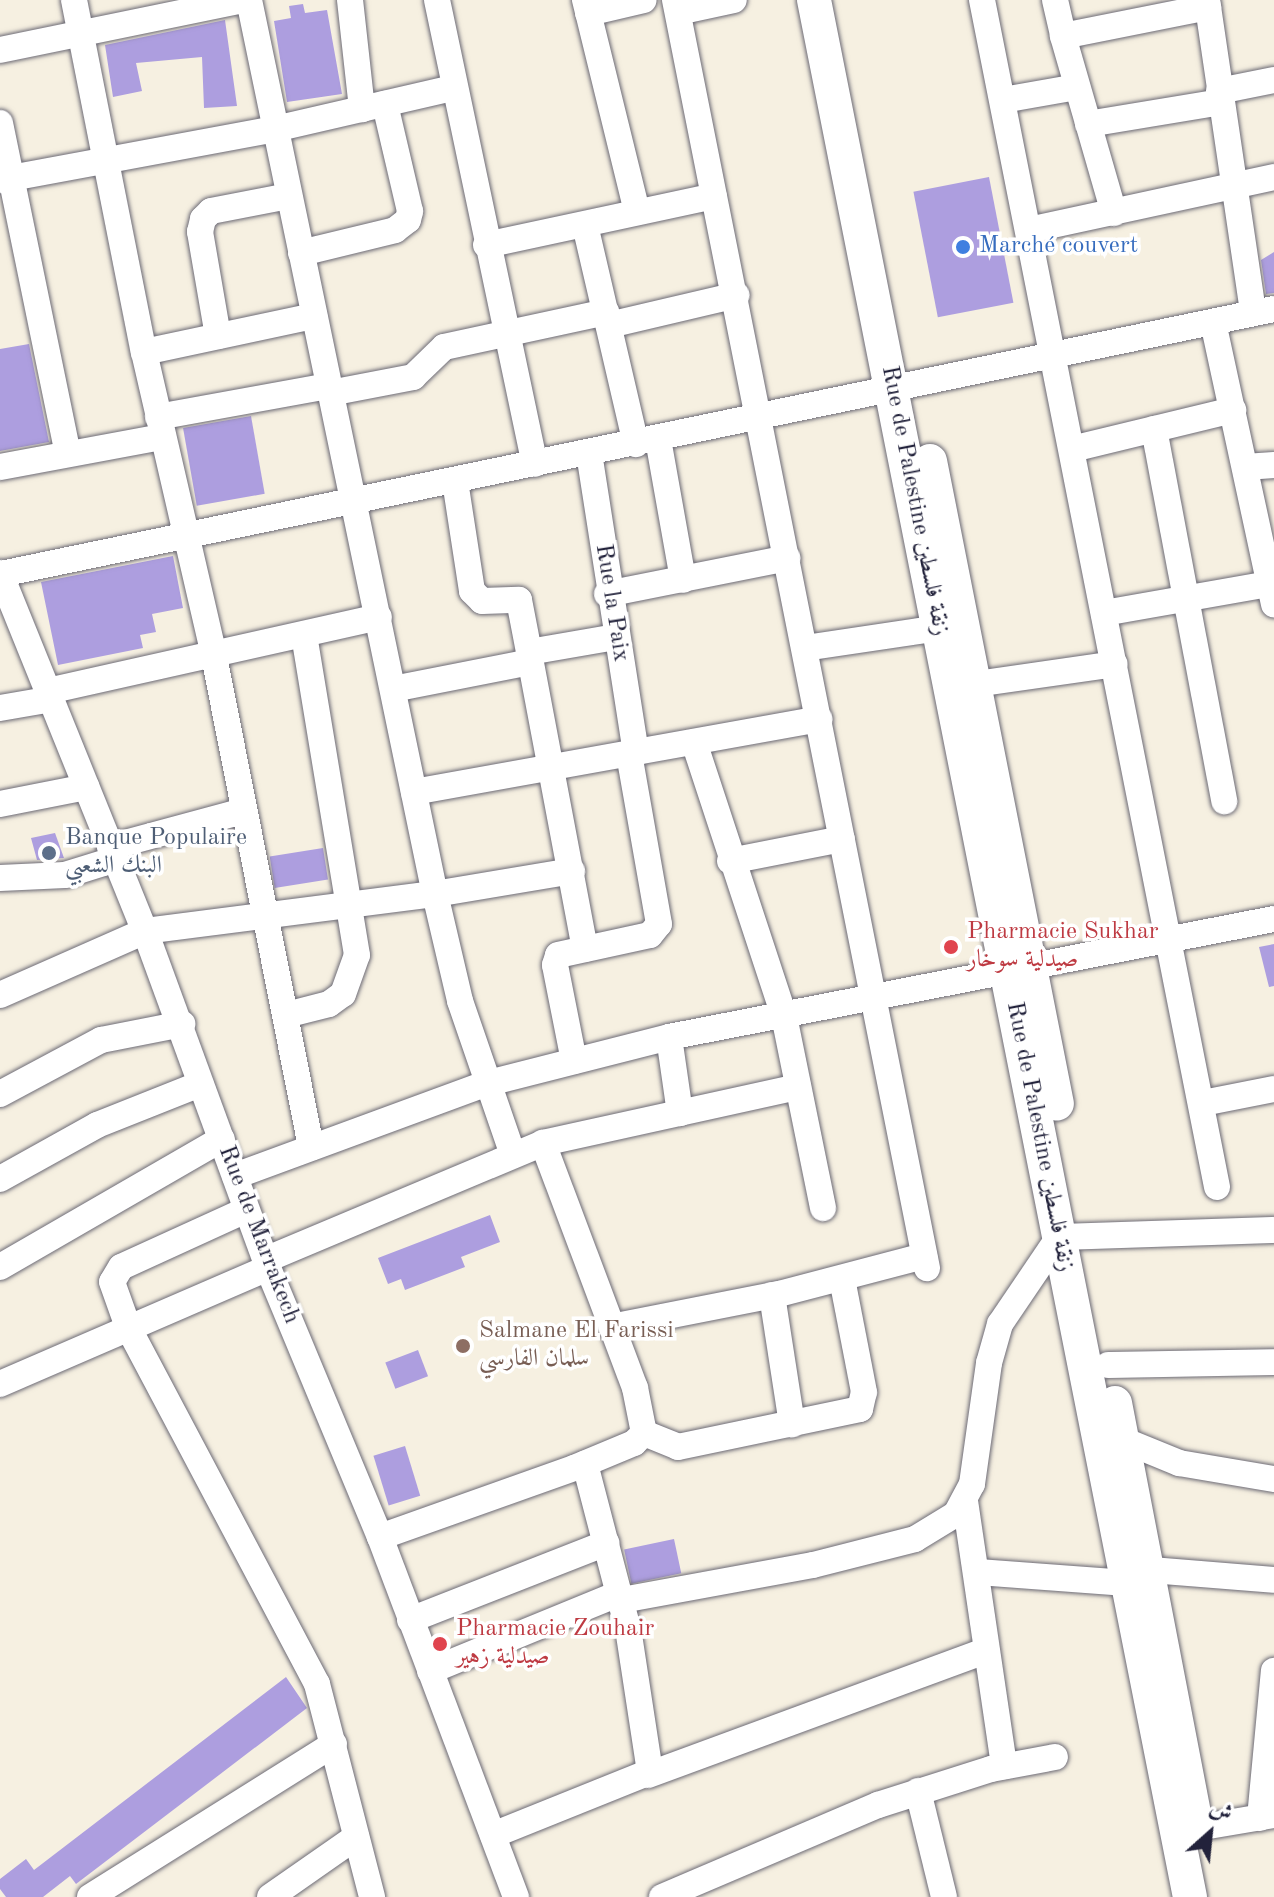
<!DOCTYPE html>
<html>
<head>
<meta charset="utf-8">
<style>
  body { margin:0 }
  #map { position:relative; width:1274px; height:1897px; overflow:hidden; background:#f6f0e1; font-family:"Old Standard TT",Amiri,serif }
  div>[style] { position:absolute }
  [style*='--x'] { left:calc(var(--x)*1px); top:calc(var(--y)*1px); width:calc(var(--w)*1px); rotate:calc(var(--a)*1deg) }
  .building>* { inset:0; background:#ad9edf; transform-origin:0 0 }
  .roads { filter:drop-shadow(0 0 2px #6c6a75) drop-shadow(0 0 2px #6c6a75) }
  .minor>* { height:26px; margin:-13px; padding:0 13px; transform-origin:13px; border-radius:13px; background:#fff }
  .major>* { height:34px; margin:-17px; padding:0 17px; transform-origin:17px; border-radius:17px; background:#fff }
  .dots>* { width:22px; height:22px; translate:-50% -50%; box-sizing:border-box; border:4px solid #fff; border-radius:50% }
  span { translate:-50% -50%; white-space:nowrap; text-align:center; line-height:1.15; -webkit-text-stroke:7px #fff; paint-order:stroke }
  .shop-label { font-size:24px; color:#366cbe }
  .left { translate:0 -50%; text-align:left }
  .street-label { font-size:24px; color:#22223b }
  .service-label { font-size:24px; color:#4e5e75 }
  .health-label { font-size:24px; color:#be3a42 }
  .education-label { font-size:24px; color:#785e54 }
  .north { position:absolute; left:1170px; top:1793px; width:80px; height:80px; -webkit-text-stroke:6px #fff; paint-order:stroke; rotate:27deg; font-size:22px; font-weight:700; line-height:32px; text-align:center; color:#22223b }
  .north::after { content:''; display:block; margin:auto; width:28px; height:36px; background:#22223b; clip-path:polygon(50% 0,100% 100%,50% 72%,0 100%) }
</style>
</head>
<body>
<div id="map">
  <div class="building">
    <i style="clip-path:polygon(303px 4px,305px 13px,327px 10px,342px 94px,287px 102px,274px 21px,291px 18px,289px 6px)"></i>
    <i style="clip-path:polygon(225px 20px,237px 106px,204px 108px,202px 57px,136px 63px,142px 91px,113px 97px,105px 45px)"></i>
    <i style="left:989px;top:177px;width:128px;height:77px;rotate:79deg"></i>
    <i style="clip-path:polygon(1274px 252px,1274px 293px,1266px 294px,1261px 260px)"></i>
    <i style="clip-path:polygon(29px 344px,49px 442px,0 451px,0 349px)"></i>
    <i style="left:251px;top:416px;width:79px;height:69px;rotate:80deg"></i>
    <i style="clip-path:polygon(173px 556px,183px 608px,152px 614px,156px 632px,140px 635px,143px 648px,58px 665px,41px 582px)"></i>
    <i style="clip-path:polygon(55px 833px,64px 858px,37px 860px,31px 838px)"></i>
    <i style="left:323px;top:848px;width:32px;height:54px;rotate:81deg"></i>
    <i style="clip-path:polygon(1274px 944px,1274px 986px,1269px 987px,1259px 947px)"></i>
    <i style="clip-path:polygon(490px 1215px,500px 1242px,461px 1257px,465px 1267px,405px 1290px,401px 1279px,388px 1284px,378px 1258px)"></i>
    <i style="left:418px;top:1350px;width:28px;height:35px;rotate:69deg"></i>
    <i style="left:405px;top:1446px;width:52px;height:33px;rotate:73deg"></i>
    <i style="left:674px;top:1539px;width:35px;height:51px;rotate:78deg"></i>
    <i style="clip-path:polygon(286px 1677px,307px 1708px,76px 1884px,70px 1876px,43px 1897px,6px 1897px,0 1889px,0 1879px,26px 1859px,34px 1870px)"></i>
  </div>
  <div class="roads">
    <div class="minor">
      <i style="--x:74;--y:0;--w:359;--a:78.8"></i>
      <i style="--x:144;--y:352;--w:307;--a:77"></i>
      <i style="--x:213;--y:651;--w:506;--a:78.82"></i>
      <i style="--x:249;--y:0;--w:913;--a:78.25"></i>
      <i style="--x:435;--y:894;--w:110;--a:76.8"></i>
      <i style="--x:460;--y:1001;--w:163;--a:71"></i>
      <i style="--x:350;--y:0;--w:110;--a:83.7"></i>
      <i style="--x:437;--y:0;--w:474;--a:78.1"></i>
      <i style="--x:585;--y:0;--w:218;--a:76.2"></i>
      <i style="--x:675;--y:0;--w:1293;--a:78.76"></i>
      <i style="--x:982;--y:0;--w:1210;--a:78.8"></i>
      <i style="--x:1055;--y:0;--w:37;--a:77"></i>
      <i style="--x:1207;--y:0;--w:316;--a:81.6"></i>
      <i style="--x:678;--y:12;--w:57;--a:-12.1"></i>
      <i style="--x:588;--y:13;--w:57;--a:-13.1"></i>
      <i style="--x:0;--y:50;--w:249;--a:-11.6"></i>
      <i style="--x:1219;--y:91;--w:56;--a:-11.3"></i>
      <i style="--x:1003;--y:100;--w:75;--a:-10"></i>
      <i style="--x:0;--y:123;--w:337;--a:78.4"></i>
      <i style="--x:1088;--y:124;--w:135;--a:-9.4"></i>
      <i style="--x:0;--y:180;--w:280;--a:-10.5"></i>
      <i style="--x:275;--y:129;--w:182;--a:-13"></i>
      <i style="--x:1114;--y:213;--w:184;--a:-106.1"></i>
      <i style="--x:1063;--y:36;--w:148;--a:-11.3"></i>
      <i style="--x:585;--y:225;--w:225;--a:76.9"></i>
      <i style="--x:1029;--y:230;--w:251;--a:-12.2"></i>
      <i style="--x:486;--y:245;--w:233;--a:-12.1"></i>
      <i style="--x:301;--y:253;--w:97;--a:-13.7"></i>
      <i style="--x:395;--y:230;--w:16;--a:-38"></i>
      <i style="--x:408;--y:220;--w:9;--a:-77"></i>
      <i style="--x:410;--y:211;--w:110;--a:-103.2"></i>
      <i style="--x:1213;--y:322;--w:289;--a:77.8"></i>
      <i style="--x:609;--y:325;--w:131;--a:-13.2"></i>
      <i style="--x:218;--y:336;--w:106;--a:-99.8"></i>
      <i style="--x:200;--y:232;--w:13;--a:-77"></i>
      <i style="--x:203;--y:219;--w:11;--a:-45"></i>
      <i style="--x:211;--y:211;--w:79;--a:-10.9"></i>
      <i style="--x:144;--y:352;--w:174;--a:-12"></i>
      <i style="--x:330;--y:393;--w:85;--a:-10.9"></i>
      <i style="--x:413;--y:377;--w:43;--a:-44.1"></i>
      <i style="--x:444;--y:347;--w:166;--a:-12.2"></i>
      <i style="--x:158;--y:417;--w:174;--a:-10.3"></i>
      <i style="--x:1154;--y:429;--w:379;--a:79.3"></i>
      <i style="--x:658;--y:439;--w:143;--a:79.9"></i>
      <i style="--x:1072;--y:449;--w:166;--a:-13.6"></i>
      <i style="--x:589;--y:453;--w:304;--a:81.1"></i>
      <i style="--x:0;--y:467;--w:165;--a:-10.5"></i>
      <i style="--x:1245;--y:467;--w:29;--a:-4"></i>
      <i style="--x:455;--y:481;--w:111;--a:81.2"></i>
      <i style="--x:472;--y:591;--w:14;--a:45"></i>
      <i style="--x:482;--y:601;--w:37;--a:-2"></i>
      <i style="--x:519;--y:600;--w:53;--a:79.1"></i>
      <i style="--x:0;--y:573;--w:386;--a:68"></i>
      <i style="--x:145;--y:931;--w:359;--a:69.9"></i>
      <i style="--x:268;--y:1268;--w:291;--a:67.4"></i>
      <i style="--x:380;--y:1537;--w:385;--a:69.3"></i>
      <i style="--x:1;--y:574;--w:1300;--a:-11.76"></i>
      <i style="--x:607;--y:594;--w:184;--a:-11.3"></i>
      <i style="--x:1104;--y:613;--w:173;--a:-10"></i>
      <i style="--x:805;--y:648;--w:135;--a:-8.5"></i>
      <i style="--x:976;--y:684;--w:140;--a:-8.2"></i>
      <i style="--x:393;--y:689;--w:140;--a:-11.1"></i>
      <i style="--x:48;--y:691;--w:339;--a:-12.6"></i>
      <i style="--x:0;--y:708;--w:53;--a:-9.8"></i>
      <i style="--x:694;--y:742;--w:288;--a:71.8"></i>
      <i style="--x:784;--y:1016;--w:196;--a:78.5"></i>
      <i style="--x:414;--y:792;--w:412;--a:-10.2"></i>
      <i style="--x:0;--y:804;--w:88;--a:-11.2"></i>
      <i style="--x:110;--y:847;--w:138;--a:-15.1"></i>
      <i style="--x:730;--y:861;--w:114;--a:-11.1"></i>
      <i style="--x:0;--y:878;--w:65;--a:-2.6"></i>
      <i style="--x:65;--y:875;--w:50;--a:-17.4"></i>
      <i style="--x:585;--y:949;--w:302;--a:-100.7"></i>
      <i style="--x:529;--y:652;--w:88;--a:-9.8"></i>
      <i style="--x:0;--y:995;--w:158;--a:-23.8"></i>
      <i style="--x:145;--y:931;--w:292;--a:-7.3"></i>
      <i style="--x:435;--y:894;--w:139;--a:-9.5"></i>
      <i style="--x:286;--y:1015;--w:44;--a:-14.3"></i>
      <i style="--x:329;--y:1004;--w:17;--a:-36"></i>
      <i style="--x:343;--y:994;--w:41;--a:-70.3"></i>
      <i style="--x:357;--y:955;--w:325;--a:-99.4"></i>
      <i style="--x:669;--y:1037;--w:77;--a:81.8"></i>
      <i style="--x:574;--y:1061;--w:98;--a:-101.2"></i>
      <i style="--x:555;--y:965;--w:10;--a:-73"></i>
      <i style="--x:558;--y:955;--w:94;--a:-12.3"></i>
      <i style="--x:650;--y:935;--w:14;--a:-51"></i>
      <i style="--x:659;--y:924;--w:173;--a:-100"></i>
      <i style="--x:0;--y:1094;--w:115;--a:-28.1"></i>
      <i style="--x:101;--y:1040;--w:83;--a:-11.2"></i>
      <i style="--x:1203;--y:1103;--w:72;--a:-11.2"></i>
      <i style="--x:235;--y:1176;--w:266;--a:-20.2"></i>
      <i style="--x:485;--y:1084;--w:190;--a:-14.3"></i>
      <i style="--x:669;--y:1037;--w:616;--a:-11.04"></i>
      <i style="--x:0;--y:1179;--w:111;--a:-29.1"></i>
      <i style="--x:97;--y:1125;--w:111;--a:-21.7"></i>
      <i style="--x:246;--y:1210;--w:137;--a:155.5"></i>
      <i style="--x:121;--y:1267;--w:17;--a:121"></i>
      <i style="--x:112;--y:1282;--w:48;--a:70.4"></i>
      <i style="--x:128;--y:1327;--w:404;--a:62.1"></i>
      <i style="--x:317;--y:1684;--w:220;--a:75.5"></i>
      <i style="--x:265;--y:1260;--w:302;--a:-22.8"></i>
      <i style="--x:543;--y:1143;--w:261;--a:-12.4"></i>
      <i style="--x:0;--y:1267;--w:256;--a:-30"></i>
      <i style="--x:772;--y:1295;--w:131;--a:81.2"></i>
      <i style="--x:611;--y:1327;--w:171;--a:-11.1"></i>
      <i style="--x:779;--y:1294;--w:150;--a:-14.7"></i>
      <i style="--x:1108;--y:1365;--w:166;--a:-1"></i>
      <i style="--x:0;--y:1384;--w:292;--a:-23.4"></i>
      <i style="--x:644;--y:1433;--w:37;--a:22"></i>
      <i style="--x:678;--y:1447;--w:186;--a:-11.8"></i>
      <i style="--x:860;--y:1409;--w:17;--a:-77"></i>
      <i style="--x:864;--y:1392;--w:115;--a:-101"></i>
      <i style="--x:1123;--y:1440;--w:61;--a:22.3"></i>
      <i style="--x:1179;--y:1463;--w:96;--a:9.6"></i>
      <i style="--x:965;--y:1501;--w:268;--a:81.6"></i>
      <i style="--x:380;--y:1537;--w:206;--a:-19.6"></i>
      <i style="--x:574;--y:1468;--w:65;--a:-22.6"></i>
      <i style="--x:634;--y:1443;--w:14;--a:-45"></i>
      <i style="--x:644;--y:1433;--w:46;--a:-101.3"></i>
      <i style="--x:635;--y:1388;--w:262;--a:-110.6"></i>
      <i style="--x:1151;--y:1570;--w:123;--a:4.6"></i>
      <i style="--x:978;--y:1572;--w:149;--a:4.2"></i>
      <i style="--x:622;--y:1600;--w:194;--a:-10.4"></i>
      <i style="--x:813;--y:1565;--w:105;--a:-14.3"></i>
      <i style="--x:915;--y:1539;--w:48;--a:-31.4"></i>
      <i style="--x:956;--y:1514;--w:34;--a:-62"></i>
      <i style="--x:972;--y:1484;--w:122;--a:-82"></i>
      <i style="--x:989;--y:1363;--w:41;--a:-74.2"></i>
      <i style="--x:1000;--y:1324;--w:105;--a:-55.9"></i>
      <i style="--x:1059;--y:1237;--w:215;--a:-1.9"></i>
      <i style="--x:410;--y:1620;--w:211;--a:-21.4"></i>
      <i style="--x:430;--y:1671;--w:205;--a:-22.3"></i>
      <i style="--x:648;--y:1775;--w:359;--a:-20.2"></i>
      <i style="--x:918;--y:1791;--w:109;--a:76.2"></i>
      <i style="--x:1260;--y:1818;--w:148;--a:-84.6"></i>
      <i style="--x:1197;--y:1828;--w:78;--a:-9.6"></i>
      <i style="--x:493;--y:1835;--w:169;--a:-21.9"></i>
      <i style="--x:650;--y:1772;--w:145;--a:-98.7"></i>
      <i style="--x:628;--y:1629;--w:171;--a:-104.6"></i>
      <i style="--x:90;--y:1897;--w:288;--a:-32.1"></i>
      <i style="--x:270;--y:1897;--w:105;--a:-34.9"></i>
      <i style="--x:662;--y:1897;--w:235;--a:-23.1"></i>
      <i style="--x:878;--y:1805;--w:119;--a:-17.7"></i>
      <i style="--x:991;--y:1769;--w:65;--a:-10.6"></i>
    </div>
    <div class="major">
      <i style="--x:814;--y:0;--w:1934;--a:78.79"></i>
      <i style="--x:930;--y:461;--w:655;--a:78.83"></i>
      <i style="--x:1115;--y:1403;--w:423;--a:79.1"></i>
    </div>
  </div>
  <div class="dots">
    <i style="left:963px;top:247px;background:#3f7fe0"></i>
    <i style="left:49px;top:853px;background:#5c6f8a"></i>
    <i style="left:951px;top:947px;background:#e0444e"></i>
    <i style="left:463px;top:1346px;background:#8d6e63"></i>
    <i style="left:440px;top:1644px;background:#e0444e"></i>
  </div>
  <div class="shop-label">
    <span class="left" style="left:979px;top:247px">Marché couvert</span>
  </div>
  <div class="street-label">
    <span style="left:914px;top:501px;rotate:79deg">Rue de Palestine زنقة فلسطين</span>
    <span style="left:611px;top:603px;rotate:81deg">Rue la Paix</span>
    <span style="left:1039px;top:1137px;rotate:79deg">Rue de Palestine زنقة فلسطين</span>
    <span style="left:258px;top:1235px;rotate:69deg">Rue de Marrakech</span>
  </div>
  <div class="service-label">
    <span class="left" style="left:65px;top:853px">Banque Populaire<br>البنك الشعبي</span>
  </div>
  <div class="health-label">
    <span class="left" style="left:967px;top:947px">Pharmacie Sukhar<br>صيدلية سوخار</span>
    <span class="left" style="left:456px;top:1644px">Pharmacie Zouhair<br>صيدلية زهير</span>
  </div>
  <div class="education-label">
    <span class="left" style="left:479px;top:1346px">Salmane El Farissi<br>سلمان الفارسي</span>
  </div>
  <div class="north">ش</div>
</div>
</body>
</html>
